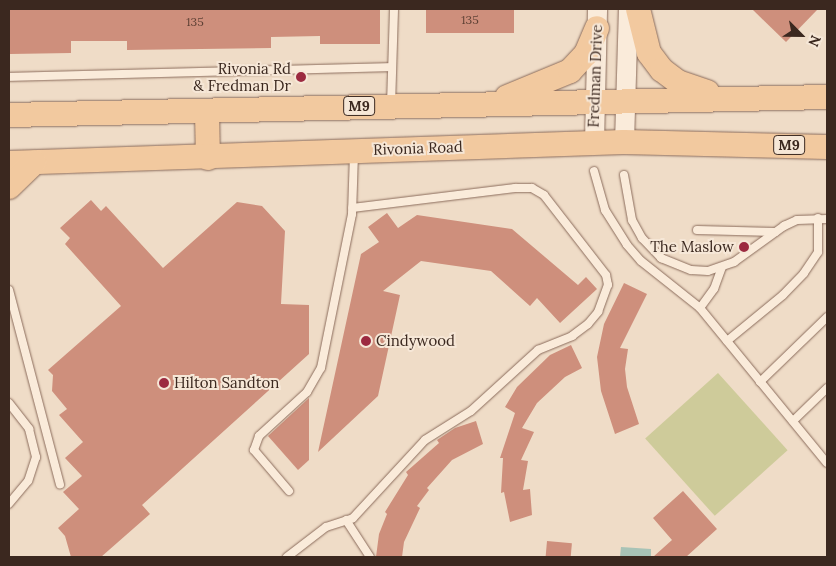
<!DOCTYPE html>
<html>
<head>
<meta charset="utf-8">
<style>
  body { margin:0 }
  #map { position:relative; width:836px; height:566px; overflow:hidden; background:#efdcc7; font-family:Lora,serif }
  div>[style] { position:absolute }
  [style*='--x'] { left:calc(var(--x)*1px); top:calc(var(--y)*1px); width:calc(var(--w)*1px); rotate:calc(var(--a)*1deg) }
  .green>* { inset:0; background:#cecb9a; transform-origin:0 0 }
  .water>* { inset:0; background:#a8c3b6 }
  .building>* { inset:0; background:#ce8f7c; transform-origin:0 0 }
  .roads { filter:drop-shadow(0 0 1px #8b6c5c) drop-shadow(0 0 1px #8b6c5c) }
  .service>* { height:8px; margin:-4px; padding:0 4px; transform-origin:4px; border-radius:4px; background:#faebda }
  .tertiary>* { height:19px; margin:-9.5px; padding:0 9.5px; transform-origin:9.5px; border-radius:9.5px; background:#faebda }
  .primary>* { height:24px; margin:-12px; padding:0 12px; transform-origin:12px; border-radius:12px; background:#f2c99f }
  .dots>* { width:14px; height:14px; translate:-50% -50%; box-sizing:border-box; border:2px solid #f6e7d7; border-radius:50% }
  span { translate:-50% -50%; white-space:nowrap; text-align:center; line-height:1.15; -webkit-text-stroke:4px #f6e7d7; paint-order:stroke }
  .number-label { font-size:12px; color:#604236 }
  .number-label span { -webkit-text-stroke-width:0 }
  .shield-label span { padding:1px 4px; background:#f6e7d7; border:1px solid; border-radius:4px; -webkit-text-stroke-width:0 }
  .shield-label { font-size:14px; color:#3b281f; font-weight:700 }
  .poi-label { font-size:15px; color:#3b281f }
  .right { translate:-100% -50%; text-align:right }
  .left { translate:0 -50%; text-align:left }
  .street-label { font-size:15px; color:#3b281f }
  .frame { position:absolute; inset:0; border:10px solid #3b281f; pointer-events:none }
  .north { position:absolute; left:776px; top:10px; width:50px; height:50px; -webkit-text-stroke:4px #f6e7d7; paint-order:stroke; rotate:113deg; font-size:14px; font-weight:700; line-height:20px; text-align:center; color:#3b281f }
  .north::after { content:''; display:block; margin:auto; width:18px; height:22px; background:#3b281f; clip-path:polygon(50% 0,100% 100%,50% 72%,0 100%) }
</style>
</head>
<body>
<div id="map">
  <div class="green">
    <i style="left:718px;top:373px;width:104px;height:98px;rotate:48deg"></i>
  </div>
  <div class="water">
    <i style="clip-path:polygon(621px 547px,651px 549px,651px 557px,620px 557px)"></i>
  </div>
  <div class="building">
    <i style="clip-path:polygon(9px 9px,380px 9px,380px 44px,320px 44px,320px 36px,271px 37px,271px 48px,127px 50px,127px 41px,71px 41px,71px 53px,10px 54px)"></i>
    <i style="left:426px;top:9px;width:88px;height:24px"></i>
    <i style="clip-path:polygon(752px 9px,818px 9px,786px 42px)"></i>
    <i style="clip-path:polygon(91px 200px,101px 211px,106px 206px,163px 268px,237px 202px,262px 206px,285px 231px,281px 304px,309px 305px,309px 354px,142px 505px,150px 514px,101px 557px,71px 557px,65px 536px,58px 528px,79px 509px,63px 492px,82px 476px,65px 458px,83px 442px,59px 415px,67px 409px,52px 391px,53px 375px,48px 370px,121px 306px,65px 244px,70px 238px,60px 228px)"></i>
    <i style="clip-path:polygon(387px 213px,398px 228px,417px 215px,512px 229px,578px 285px,586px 277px,597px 289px,560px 323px,537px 298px,530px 306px,491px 271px,421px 261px,383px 291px,400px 295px,378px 396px,318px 452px,361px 254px,379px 242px,368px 227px)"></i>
    <i style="clip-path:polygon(624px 283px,647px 294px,620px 348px,628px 349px,625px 369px,627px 387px,639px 424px,615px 434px,601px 391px,597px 357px,604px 324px)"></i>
    <i style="clip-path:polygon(571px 345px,582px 368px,565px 377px,537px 403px,522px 428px,534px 432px,521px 460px,528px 461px,523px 490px,530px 489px,532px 515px,510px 522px,504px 492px,501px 493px,503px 458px,500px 458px,515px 413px,505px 407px,517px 387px,550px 355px)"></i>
    <i style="clip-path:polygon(309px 398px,309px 460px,298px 470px,268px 436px)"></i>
    <i style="clip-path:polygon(476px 421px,483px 444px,452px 460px,427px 488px,429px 490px,417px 506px,420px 508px,404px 542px,402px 557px,376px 557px,379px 534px,387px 514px,385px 512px,408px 475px,406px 472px,439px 443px,437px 440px,455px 428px)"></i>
    <i style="clip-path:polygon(683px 491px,717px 529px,686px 557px,653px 557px,672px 540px,653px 518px)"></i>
    <i style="left:547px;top:541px;width:25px;height:16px;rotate:5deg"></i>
  </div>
  <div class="roads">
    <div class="service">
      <i style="--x:9;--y:77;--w:382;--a:-1.5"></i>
      <i style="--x:391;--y:105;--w:95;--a:-88.2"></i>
      <i style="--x:594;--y:171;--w:41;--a:74.2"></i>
      <i style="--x:605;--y:210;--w:41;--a:57.8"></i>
      <i style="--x:627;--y:245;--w:21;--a:49"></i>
      <i style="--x:641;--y:261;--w:75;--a:38.5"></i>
      <i style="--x:700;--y:308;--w:200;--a:50.7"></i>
      <i style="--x:624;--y:175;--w:46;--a:79.9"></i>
      <i style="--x:632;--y:220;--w:21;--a:61"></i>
      <i style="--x:642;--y:238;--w:28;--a:46"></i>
      <i style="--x:661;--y:258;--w:32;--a:22"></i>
      <i style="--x:691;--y:270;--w:17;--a:3"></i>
      <i style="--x:708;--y:271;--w:28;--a:-19"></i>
      <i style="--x:734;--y:262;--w:62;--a:-35.8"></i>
      <i style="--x:784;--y:226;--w:14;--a:-25"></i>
      <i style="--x:797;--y:220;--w:30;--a:-2"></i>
      <i style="--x:697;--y:230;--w:78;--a:1.5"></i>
      <i style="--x:9;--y:290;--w:201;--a:75.3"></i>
      <i style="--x:700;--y:308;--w:24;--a:-54"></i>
      <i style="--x:714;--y:289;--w:23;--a:-70"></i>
      <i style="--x:727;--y:341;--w:72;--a:-39.4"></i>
      <i style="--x:783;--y:295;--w:30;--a:-46"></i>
      <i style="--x:804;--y:273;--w:25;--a:-56"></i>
      <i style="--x:818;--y:252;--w:34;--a:-90"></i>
      <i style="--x:760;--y:382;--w:93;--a:-44.1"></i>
      <i style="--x:9;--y:403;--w:33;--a:52"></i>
      <i style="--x:29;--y:429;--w:29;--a:76"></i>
      <i style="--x:36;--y:457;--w:25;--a:108"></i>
      <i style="--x:28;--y:481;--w:30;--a:130"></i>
      <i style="--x:793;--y:421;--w:47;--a:-44.1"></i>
      <i style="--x:289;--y:491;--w:54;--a:-130.5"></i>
      <i style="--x:254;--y:450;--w:15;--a:-70"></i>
      <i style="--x:259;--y:436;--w:65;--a:-42.5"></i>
      <i style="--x:307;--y:392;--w:28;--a:-60"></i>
      <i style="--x:321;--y:368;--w:157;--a:-78.6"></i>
      <i style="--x:352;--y:214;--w:59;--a:-88.1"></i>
      <i style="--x:346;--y:520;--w:44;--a:57"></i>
      <i style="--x:287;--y:557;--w:49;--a:-37.6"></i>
      <i style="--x:326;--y:527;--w:28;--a:-18"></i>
      <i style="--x:353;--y:518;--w:106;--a:-47.3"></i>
      <i style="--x:425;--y:440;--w:54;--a:-32.2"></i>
      <i style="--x:471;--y:411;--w:91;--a:-42.3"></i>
      <i style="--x:538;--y:350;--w:37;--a:-22"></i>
      <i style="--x:572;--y:336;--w:20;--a:-37"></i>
      <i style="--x:588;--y:324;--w:16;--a:-50"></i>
      <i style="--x:598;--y:312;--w:29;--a:-70"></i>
      <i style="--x:608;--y:285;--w:10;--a:-101"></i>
      <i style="--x:606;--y:275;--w:101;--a:-127.8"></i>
      <i style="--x:544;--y:195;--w:14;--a:-150"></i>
      <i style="--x:532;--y:188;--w:17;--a:180"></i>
      <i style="--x:515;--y:188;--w:164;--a:173"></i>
    </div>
    <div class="tertiary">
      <i style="--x:624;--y:142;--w:133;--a:-88.3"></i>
      <i style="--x:594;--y:143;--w:134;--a:-88.7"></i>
    </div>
    <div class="primary">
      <i style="--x:638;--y:9;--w:45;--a:76"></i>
      <i style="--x:649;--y:53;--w:21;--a:53"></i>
      <i style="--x:662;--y:70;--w:20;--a:37"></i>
      <i style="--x:678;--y:82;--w:31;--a:19"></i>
      <i style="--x:507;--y:97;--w:68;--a:-22.4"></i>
      <i style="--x:570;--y:71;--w:23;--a:-47"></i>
      <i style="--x:586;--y:54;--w:28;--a:-67"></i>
      <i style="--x:207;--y:112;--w:46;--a:88.8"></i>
      <i style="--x:9;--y:115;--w:818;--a:-1.26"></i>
      <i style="--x:9;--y:163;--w:615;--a:-1.96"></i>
      <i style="--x:624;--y:142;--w:203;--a:1.4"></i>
      <i style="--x:9;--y:187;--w:35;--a:-44"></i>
    </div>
  </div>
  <div class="dots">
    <i style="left:301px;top:77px;background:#9c2a40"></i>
    <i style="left:744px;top:247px;background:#9c2a40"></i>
    <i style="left:366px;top:341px;background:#9c2a40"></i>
    <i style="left:164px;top:383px;background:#9c2a40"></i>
  </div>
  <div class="number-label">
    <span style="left:470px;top:20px">135</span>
    <span style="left:195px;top:22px">135</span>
  </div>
  <div class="shield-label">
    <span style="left:359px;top:106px">M9</span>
    <span style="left:789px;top:145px">M9</span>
  </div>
  <div class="poi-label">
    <span class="right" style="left:291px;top:77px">Rivonia Rd<br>&amp; Fredman Dr</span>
    <span class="right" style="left:734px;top:247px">The Maslow</span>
    <span class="left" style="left:376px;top:341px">Cindywood</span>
    <span class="left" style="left:174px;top:383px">Hilton Sandton</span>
  </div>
  <div class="street-label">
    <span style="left:595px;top:76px;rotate:-88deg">Fredman Drive</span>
    <span style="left:418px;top:148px;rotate:-2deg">Rivonia Road</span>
  </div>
  <div class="frame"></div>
  <div class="north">N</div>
</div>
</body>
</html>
